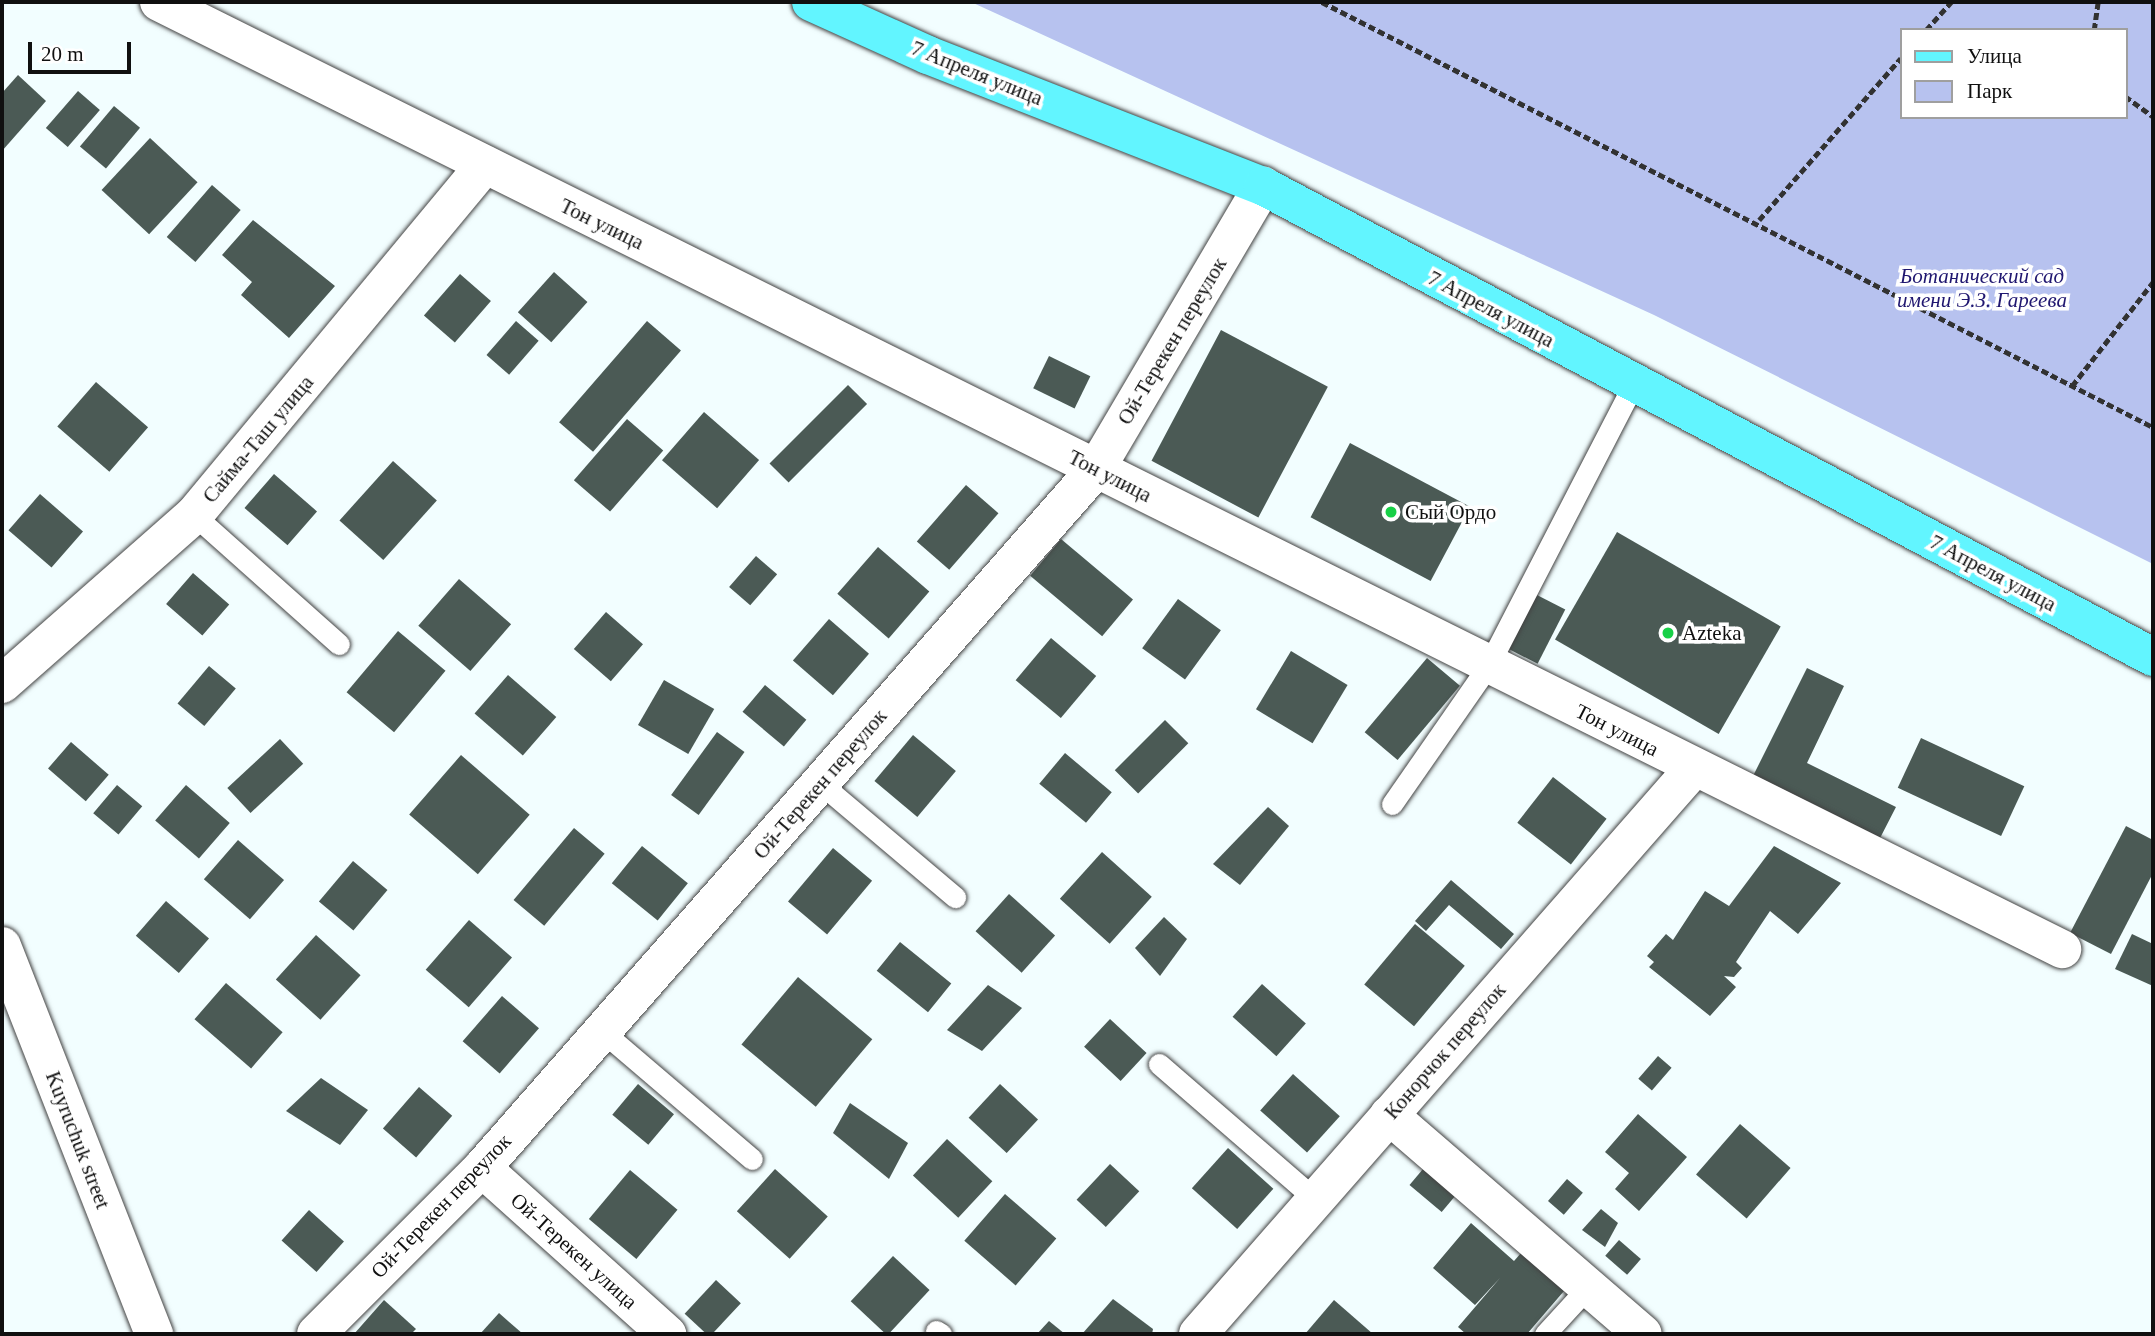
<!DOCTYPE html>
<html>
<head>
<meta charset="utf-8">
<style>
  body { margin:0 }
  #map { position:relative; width:2155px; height:1336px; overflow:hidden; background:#f2feff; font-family:"Times New Roman",serif }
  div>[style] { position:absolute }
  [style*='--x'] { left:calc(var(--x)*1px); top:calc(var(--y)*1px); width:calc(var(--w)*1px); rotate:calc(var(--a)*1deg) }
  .green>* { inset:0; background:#b7c2ef }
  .building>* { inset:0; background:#4b5a55; transform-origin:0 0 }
  .path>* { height:4.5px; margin-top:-2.25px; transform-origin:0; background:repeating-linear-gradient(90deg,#323232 0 7px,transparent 0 10.5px) }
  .roads { filter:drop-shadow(0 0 2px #434343) drop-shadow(0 0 2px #434343) }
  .lane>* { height:21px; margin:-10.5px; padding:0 10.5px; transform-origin:10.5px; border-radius:10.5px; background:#fff }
  .street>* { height:38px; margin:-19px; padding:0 19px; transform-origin:19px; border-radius:19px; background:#fff }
  .primary>* { height:38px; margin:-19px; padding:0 19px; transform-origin:19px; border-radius:19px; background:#62f5ff }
  .dots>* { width:19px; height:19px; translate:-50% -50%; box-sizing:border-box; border:4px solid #fff; border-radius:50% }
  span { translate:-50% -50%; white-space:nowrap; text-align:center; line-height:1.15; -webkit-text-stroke:7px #fff; paint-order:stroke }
  .street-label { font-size:21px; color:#101010 }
  .park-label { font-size:21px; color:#201770; font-style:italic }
  .poi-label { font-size:21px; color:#101010 }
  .left { translate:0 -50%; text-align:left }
  .frame { position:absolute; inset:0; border:4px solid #101010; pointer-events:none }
  .legend { position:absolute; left:1900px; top:28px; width:228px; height:91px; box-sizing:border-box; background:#fff; border:2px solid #9f9f9f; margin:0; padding:9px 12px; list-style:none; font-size:21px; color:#101010 }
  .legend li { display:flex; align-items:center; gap:14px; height:35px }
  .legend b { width:35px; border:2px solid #9f9f9f }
  .scale { position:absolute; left:28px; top:42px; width:103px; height:32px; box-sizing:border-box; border:4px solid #101010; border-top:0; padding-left:9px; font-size:21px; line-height:24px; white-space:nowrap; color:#101010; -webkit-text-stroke:5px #fff; paint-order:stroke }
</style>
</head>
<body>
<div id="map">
  <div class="green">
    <i style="clip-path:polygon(evenodd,971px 2px,2153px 2px,2153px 564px,1654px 315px,971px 2px,1901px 30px,2125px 30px,2125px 117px,1901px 117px,1901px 30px)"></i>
  </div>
  <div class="building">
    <i style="clip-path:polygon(18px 75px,46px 101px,2px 151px,2px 93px)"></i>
    <i style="left:78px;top:91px;width:29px;height:49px;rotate:41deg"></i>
    <i style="left:114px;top:106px;width:34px;height:53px;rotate:40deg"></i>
    <i style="left:150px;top:138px;width:65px;height:71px;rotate:43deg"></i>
    <i style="left:212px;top:185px;width:38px;height:69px;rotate:41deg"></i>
    <i style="clip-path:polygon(253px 220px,335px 286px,289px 338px,241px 295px,252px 282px,222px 255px)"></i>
    <i style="left:554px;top:272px;width:45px;height:54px;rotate:42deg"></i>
    <i style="left:460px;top:274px;width:41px;height:55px;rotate:41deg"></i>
    <i style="left:516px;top:321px;width:30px;height:45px;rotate:41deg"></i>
    <i style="left:647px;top:321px;width:45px;height:134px;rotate:41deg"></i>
    <i style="left:1221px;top:330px;width:121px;height:148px;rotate:28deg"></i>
    <i style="left:1049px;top:356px;width:46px;height:36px;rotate:26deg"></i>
    <i style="left:96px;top:382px;width:69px;height:59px;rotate:41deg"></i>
    <i style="left:848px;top:385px;width:27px;height:111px;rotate:45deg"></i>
    <i style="left:704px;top:412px;width:73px;height:64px;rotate:41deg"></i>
    <i style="left:627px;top:419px;width:48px;height:81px;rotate:41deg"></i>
    <i style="left:1350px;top:443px;width:136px;height:84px;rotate:28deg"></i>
    <i style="left:393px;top:461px;width:59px;height:80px;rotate:42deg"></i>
    <i style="left:274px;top:474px;width:57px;height:45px;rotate:41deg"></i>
    <i style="left:966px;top:485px;width:43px;height:75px;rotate:41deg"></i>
    <i style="left:40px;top:494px;width:57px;height:48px;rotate:41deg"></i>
    <i style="left:1617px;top:532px;width:189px;height:124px;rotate:30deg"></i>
    <i style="left:1061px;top:539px;width:94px;height:48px;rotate:40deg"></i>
    <i style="left:878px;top:547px;width:68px;height:62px;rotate:41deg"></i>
    <i style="left:756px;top:556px;width:28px;height:41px;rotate:41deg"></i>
    <i style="left:193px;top:573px;width:48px;height:41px;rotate:41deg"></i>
    <i style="left:459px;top:579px;width:69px;height:62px;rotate:41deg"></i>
    <i style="left:1535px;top:594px;width:34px;height:61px;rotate:27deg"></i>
    <i style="left:1178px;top:599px;width:53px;height:61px;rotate:36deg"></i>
    <i style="left:606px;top:612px;width:49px;height:49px;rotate:41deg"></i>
    <i style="left:829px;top:619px;width:53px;height:55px;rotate:41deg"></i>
    <i style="left:398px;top:631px;width:62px;height:80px;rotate:40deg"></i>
    <i style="left:1051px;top:638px;width:59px;height:55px;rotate:40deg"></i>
    <i style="left:1291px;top:651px;width:66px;height:68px;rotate:31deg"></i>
    <i style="left:1427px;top:658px;width:43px;height:97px;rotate:40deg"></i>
    <i style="left:209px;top:666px;width:35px;height:49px;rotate:40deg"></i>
    <i style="clip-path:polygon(1807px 668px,1844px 686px,1807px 763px,1896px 807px,1878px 842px,1751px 780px)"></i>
    <i style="left:508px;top:675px;width:64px;height:51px;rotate:41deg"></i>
    <i style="left:664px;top:680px;width:58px;height:52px;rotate:30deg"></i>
    <i style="left:765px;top:685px;width:54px;height:35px;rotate:40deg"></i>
    <i style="left:1165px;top:720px;width:33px;height:71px;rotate:45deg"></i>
    <i style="left:717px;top:732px;width:34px;height:78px;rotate:36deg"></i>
    <i style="left:913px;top:735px;width:56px;height:60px;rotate:40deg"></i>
    <i style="left:1921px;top:738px;width:114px;height:55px;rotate:25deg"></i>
    <i style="left:280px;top:739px;width:34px;height:72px;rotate:47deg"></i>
    <i style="left:71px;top:742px;width:50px;height:35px;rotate:41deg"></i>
    <i style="left:1065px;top:753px;width:61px;height:40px;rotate:40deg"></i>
    <i style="left:461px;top:755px;width:91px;height:79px;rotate:41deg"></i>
    <i style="left:1553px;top:777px;width:68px;height:58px;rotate:38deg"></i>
    <i style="left:117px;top:785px;width:33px;height:37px;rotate:40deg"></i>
    <i style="left:186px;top:785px;width:58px;height:47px;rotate:41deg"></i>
    <i style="clip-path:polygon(1268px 807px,1289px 826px,1240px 885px,1213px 864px)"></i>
    <i style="clip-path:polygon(2126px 826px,2153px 840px,2153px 873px,2111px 954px,2070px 933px)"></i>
    <i style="left:574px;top:828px;width:40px;height:94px;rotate:40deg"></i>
    <i style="left:238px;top:840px;width:61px;height:52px;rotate:41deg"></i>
    <i style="left:642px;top:846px;width:59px;height:48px;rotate:39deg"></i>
    <i style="clip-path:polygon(1774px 846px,1841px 883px,1798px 934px,1770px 911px,1736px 962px,1742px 968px,1734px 977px,1724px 976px,1736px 987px,1710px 1016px,1649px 967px,1654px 962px,1647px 956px,1666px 934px,1673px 940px,1705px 891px,1729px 906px)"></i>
    <i style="left:833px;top:848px;width:51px;height:70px;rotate:40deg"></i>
    <i style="left:1102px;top:852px;width:67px;height:63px;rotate:42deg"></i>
    <i style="left:353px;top:861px;width:45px;height:53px;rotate:40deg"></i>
    <i style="clip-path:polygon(1451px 880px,1514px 934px,1501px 949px,1449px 905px,1426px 931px,1415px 921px)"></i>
    <i style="left:1009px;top:894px;width:62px;height:50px;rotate:42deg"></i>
    <i style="left:166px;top:901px;width:57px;height:46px;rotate:41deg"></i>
    <i style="clip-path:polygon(1164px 917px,1187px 939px,1160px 976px,1135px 948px)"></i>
    <i style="left:469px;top:920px;width:57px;height:66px;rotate:41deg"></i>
    <i style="left:1415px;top:924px;width:65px;height:79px;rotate:40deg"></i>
    <i style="clip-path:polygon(2132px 934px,2153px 944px,2153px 986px,2115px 969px)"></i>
    <i style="left:316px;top:935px;width:60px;height:60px;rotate:42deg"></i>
    <i style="left:900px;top:942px;width:66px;height:37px;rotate:39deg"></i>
    <i style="left:798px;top:977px;width:97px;height:88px;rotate:40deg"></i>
    <i style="left:226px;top:983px;width:75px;height:48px;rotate:41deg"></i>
    <i style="left:1262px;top:984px;width:59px;height:44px;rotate:42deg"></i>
    <i style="clip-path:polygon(988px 985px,1022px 1008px,982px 1051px,947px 1030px)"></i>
    <i style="left:502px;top:996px;width:49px;height:60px;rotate:41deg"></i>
    <i style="left:1110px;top:1019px;width:50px;height:38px;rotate:43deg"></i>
    <i style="left:1658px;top:1056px;width:18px;height:30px;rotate:41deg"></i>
    <i style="left:1293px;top:1074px;width:63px;height:49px;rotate:42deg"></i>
    <i style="clip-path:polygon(321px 1078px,368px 1110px,340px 1145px,286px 1111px)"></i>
    <i style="left:638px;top:1084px;width:47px;height:40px;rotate:40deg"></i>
    <i style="left:1000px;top:1084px;width:52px;height:46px;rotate:43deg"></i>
    <i style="left:419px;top:1087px;width:44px;height:55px;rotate:41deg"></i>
    <i style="clip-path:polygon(850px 1103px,908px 1143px,889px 1179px,833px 1133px)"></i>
    <i style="clip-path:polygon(1638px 1114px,1687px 1157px,1639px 1211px,1615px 1189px,1629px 1173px,1605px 1152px)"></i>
    <i style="left:1740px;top:1124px;width:67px;height:67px;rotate:41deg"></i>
    <i style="left:947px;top:1139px;width:62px;height:50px;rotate:43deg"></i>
    <i style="left:1228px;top:1148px;width:61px;height:54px;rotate:42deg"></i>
    <i style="left:1110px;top:1164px;width:40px;height:49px;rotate:43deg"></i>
    <i style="left:775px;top:1169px;width:71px;height:57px;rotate:42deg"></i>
    <i style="left:1423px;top:1169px;width:42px;height:21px;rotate:40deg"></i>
    <i style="left:630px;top:1170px;width:62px;height:64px;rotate:40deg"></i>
    <i style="left:1567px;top:1179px;width:21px;height:29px;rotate:41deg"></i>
    <i style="left:1005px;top:1194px;width:68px;height:62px;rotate:41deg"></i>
    <i style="clip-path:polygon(1601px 1209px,1618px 1223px,1605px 1247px,1582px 1230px)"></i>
    <i style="left:309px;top:1210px;width:47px;height:41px;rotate:42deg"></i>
    <i style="clip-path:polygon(1471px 1223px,1514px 1261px,1521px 1253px,1564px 1291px,1527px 1334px,1466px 1334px,1458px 1327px,1500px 1278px,1475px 1305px,1433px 1268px)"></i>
    <i style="left:1619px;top:1240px;width:29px;height:21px;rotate:41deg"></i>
    <i style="left:893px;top:1256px;width:50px;height:62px;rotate:43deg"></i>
    <i style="left:716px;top:1280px;width:34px;height:46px;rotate:43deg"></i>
    <i style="clip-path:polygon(1113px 1299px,1153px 1329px,1152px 1334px,1082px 1334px)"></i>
    <i style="clip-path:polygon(384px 1300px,416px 1329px,411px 1334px,354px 1334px)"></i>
    <i style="clip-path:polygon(1334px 1300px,1373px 1334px,1305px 1334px)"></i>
    <i style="clip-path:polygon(499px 1313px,523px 1334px,480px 1334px)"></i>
    <i style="clip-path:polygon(1049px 1321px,1065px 1334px,1037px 1334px)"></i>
  </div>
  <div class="path">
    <i style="--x:1322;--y:2;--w:933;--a:27.09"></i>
    <i style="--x:1926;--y:30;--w:38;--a:-48"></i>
    <i style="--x:2094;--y:30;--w:28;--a:-82"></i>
    <i style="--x:2125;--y:96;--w:34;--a:36"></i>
    <i style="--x:1759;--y:220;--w:215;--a:-48.8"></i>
    <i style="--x:2072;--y:386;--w:132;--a:-52.1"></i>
  </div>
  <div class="roads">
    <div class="lane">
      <i style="--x:194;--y:515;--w:194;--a:41.7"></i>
      <i style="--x:820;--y:783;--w:177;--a:40.2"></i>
      <i style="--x:1392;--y:804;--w:168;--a:-55.2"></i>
      <i style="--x:1488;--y:666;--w:316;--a:-62.7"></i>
      <i style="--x:602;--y:1031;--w:197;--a:40.5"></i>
      <i style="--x:1159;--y:1064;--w:208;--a:40.9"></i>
      <i style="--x:936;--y:1331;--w:6;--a:31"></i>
      <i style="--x:1545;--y:1334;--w:64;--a:-47.5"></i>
    </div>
    <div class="street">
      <i style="--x:159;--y:2;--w:2126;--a:26.46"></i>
      <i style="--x:2;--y:684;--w:256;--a:-41.4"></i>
      <i style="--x:194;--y:515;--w:455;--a:-50.3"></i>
      <i style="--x:2;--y:946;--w:417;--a:68.6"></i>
      <i style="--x:1389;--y:1115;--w:335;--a:40.8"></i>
      <i style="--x:482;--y:1168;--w:249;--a:41.9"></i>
      <i style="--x:316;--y:1334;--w:235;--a:-45"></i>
      <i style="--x:482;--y:1168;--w:930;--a:-48.7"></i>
      <i style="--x:1096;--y:469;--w:329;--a:-59.5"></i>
      <i style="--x:1198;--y:1334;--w:751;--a:-48.78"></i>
    </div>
    <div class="primary">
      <i style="--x:811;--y:2;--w:128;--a:24.4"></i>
      <i style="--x:928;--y:55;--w:360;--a:21.4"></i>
      <i style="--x:1263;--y:186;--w:1007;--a:27.89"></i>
    </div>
  </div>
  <div class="dots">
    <i style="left:1391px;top:512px;background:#17d047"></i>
    <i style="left:1668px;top:633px;background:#17d047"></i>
  </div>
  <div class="street-label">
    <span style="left:977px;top:73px;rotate:22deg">7 Апреля улица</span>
    <span style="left:602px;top:224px;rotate:26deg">Тон улица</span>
    <span style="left:1491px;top:309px;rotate:28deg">7 Апреля улица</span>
    <span style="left:1172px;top:341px;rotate:-59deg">Ой-Терекен переулок</span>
    <span style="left:258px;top:439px;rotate:-50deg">Сайма-Таш улица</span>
    <span style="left:1110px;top:476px;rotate:27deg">Тон улица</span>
    <span style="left:1993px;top:573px;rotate:28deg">7 Апреля улица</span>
    <span style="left:1617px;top:730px;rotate:27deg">Тон улица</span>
    <span style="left:820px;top:784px;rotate:-49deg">Ой-Терекен переулок</span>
    <span style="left:1445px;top:1051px;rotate:-49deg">Конорчок переулок</span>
    <span style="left:78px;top:1140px;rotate:69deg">Kuyruchuk street</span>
    <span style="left:441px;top:1206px;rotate:-46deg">Ой-Терекен переулок</span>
    <span style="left:574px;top:1251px;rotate:42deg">Ой-Терекен улица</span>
  </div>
  <div class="park-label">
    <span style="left:1982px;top:288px">Ботанический сад<br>имени Э.З. Гареева</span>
  </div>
  <div class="poi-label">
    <span class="left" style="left:1405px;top:512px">Сый Ордо</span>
    <span class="left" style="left:1682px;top:633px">Azteka</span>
  </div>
  <div class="frame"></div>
  <ul class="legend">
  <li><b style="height:9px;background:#62f5ff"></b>Улица</li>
  <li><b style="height:19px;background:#b7c2ef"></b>Парк</li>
  </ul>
  <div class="scale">20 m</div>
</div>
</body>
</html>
